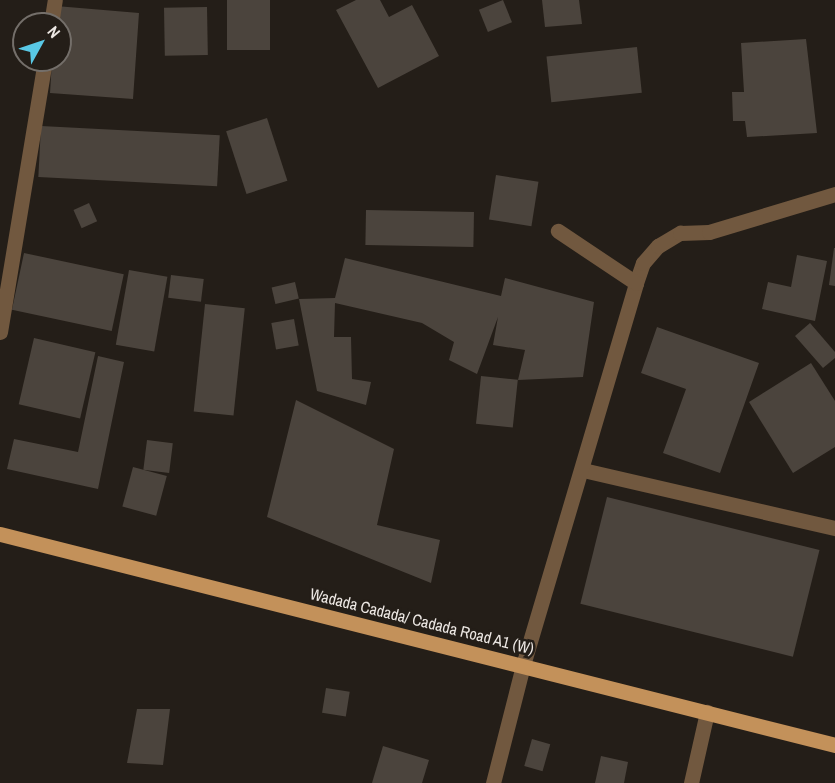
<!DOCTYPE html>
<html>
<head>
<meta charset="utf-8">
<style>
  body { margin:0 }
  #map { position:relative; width:835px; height:783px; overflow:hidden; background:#241e18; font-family:"Archivo Narrow",sans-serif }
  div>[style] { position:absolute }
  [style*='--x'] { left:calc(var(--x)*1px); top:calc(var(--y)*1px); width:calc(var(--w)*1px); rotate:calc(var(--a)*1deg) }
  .building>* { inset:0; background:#4b443d; transform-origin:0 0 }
  .street>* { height:15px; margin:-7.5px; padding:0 7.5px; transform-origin:7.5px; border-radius:7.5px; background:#71583f }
  .primary>* { height:15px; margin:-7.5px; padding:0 7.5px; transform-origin:7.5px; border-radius:7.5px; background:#c3915a }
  span { translate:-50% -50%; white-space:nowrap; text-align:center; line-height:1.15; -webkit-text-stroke:5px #241e18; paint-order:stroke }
  .street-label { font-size:16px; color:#ede8e4 }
  .north { position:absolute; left:12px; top:12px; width:60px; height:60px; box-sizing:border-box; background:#241e18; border:2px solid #746f6a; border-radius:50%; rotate:50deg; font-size:16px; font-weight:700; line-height:24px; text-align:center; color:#ede8e4 }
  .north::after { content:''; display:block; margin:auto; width:21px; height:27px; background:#59c8e5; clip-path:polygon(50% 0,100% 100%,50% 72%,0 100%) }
</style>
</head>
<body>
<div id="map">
  <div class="building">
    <i style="left:227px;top:0;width:43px;height:50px"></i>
    <i style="clip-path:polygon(356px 0,380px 0,389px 17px,412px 5px,439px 56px,378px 88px,336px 10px)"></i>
    <i style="left:503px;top:0;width:24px;height:26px;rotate:68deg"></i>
    <i style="clip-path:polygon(542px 0,579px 0,582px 24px,545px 27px)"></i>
    <i style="clip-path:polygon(56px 6px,139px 13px,133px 99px,50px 93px,52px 60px,60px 60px)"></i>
    <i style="left:207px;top:7px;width:48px;height:43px;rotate:89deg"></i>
    <i style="clip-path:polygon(806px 39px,817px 133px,747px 137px,745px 121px,733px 121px,732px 92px,744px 92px,741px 43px)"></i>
    <i style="left:637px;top:47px;width:46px;height:91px;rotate:84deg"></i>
    <i style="left:267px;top:118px;width:66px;height:43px;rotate:72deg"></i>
    <i style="left:41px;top:126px;width:179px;height:51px;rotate:3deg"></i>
    <i style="left:496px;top:175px;width:43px;height:45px;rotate:9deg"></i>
    <i style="left:89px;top:203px;width:20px;height:17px;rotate:66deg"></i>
    <i style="left:366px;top:210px;width:108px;height:35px;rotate:1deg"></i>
    <i style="clip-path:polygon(834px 248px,835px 248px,835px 286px,829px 285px)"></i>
    <i style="left:24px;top:253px;width:102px;height:58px;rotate:12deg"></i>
    <i style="clip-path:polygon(797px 255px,827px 261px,815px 321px,762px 309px,768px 282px,791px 287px)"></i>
    <i style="clip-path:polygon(345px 258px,501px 296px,505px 278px,594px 302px,583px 377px,518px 380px,525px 350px,493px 345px,498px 317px,477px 374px,449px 360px,454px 342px,422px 323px,335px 303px,334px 337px,351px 337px,352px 379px,371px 382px,366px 405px,317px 391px,299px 299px,335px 298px)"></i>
    <i style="left:129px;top:270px;width:39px;height:76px;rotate:10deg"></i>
    <i style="left:171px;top:275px;width:33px;height:23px;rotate:7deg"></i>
    <i style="left:295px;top:282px;width:17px;height:24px;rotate:77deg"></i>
    <i style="left:205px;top:304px;width:40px;height:108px;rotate:6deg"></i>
    <i style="left:294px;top:319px;width:27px;height:23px;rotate:80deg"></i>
    <i style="clip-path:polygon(810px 323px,835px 352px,835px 358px,823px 368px,795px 336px)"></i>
    <i style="clip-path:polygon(657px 327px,759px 363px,720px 473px,663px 453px,686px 389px,641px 373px)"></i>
    <i style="left:34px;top:338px;width:63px;height:68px;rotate:13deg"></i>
    <i style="clip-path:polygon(98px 356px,124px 362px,98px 489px,7px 469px,14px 439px,78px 452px)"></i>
    <i style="clip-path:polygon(811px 363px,835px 401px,835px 447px,793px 473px,749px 402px)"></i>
    <i style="left:481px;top:376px;width:37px;height:48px;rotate:6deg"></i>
    <i style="clip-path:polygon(296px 400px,394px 449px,377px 525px,440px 540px,431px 583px,267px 517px)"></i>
    <i style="left:147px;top:440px;width:26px;height:30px;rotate:7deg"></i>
    <i style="left:133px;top:467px;width:35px;height:41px;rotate:15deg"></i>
    <i style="left:607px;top:497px;width:219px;height:110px;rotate:14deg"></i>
    <i style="left:326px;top:688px;width:24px;height:25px;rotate:9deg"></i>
    <i style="clip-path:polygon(137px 709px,170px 709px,163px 765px,127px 763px)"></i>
    <i style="left:532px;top:739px;width:19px;height:28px;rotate:16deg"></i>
    <i style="clip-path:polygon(383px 746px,429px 760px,422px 783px,372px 783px)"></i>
    <i style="clip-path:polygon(601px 756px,628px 762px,624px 783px,595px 783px)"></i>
  </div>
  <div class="street">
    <i style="--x:51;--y:24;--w:24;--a:-81"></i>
    <i style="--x:636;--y:283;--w:21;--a:-71"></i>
    <i style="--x:643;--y:263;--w:23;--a:-49"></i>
    <i style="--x:658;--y:246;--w:26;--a:-31"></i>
    <i style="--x:680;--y:233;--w:29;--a:-2"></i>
    <i style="--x:709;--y:232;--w:132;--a:-16.8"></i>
    <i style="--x:0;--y:332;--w:276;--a:-80.6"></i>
    <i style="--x:583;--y:470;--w:259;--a:13"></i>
    <i style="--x:493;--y:783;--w:122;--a:-75.7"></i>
    <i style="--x:523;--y:665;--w:398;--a:-73.5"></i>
    <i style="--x:636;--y:283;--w:94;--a:-146.3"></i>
    <i style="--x:691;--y:783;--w:73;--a:-77.3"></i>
  </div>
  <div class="primary">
    <i style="--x:0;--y:534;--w:861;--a:14.18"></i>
  </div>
  <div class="street-label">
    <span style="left:422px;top:621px;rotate:14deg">Wadada Cadada/ Cadada Road A1 (W)</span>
  </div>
  <div class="north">N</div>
</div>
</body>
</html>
